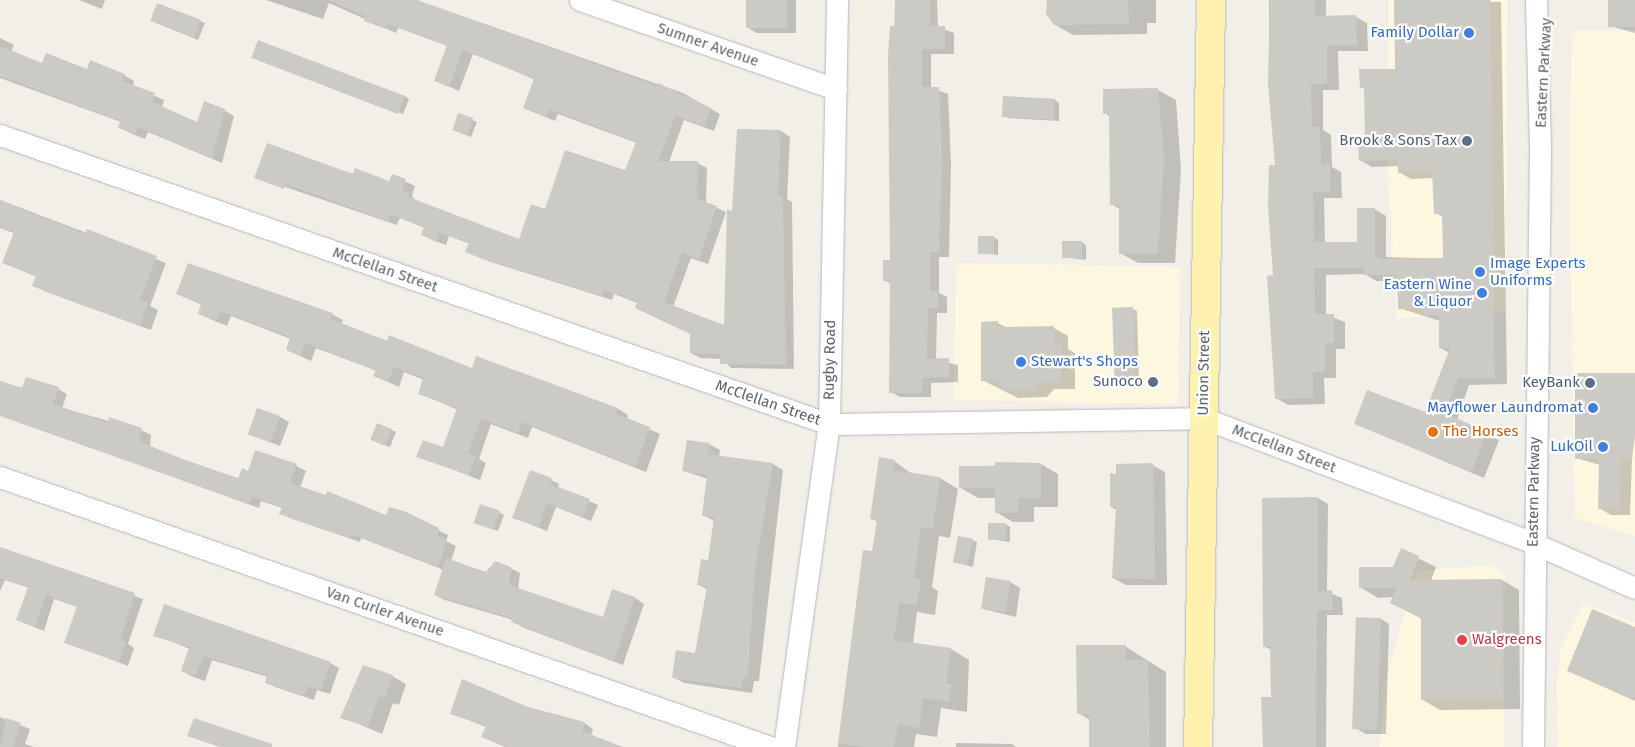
<!DOCTYPE html>
<html>
<head>
<meta charset="utf-8">
<style>
  body { margin:0 }
  #map { position:relative; width:1635px; height:747px; overflow:hidden; background:#f1efe8; font-family:"Fira Sans",sans-serif }
  div>[style] { position:absolute }
  [style*='--x'] { left:calc(var(--x)*1px); top:calc(var(--y)*1px); width:calc(var(--w)*1px); rotate:calc(var(--a)*1deg) }
  .commercial>* { inset:0; background:#fef7e0; transform-origin:0 0 }
  .shadow>* { inset:0; background:#0003 }
  .building>* { inset:0; background:#cccac5; transform-origin:0 0 }
  .roads { filter:drop-shadow(0 0 1px #b5b8bc) drop-shadow(0 0 1px #b5b8bc) }
  .minor>* { height:21px; margin:-10.5px; padding:0 10.5px; transform-origin:10.5px; border-radius:10.5px; background:#fff }
  .major>* { height:28px; margin:-14px; padding:0 14px; transform-origin:14px; border-radius:14px; background:#fff2af }
  .dots>* { width:14px; height:14px; translate:-50% -50%; box-sizing:border-box; border:2px solid #fff; border-radius:50% }
  span { translate:-50% -50%; white-space:nowrap; text-align:center; line-height:1.15; -webkit-text-stroke:4.5px #fff; paint-order:stroke }
  .shop-label { font-size:15px; color:#366cbe }
  .right { translate:-100% -50%; text-align:right }
  .left { translate:0 -50%; text-align:left }
  .street-label { font-size:15px; color:#5f6368 }
  .service-label { font-size:15px; color:#4e5e75 }
  .food-label { font-size:15px; color:#c56008 }
  .health-label { font-size:15px; color:#be3a42 }
</style>
</head>
<body>
<div id="map">
  <div class="commercial">
    <i style="clip-path:polygon(1389px 0,1507px 0,1505px 312px,1397px 318px,1388px 178px)"></i>
    <i style="clip-path:polygon(1572px 30px,1635px 30px,1635px 536px,1575px 518px,1569px 171px)"></i>
    <i style="left:956px;top:263px;width:224px;height:137px;rotate:1deg"></i>
    <i style="clip-path:polygon(1492px 565px,1505px 575px,1504px 747px,1379px 747px,1388px 672px,1417px 571px)"></i>
    <i style="clip-path:polygon(1583px 604px,1635px 622px,1635px 747px,1558px 747px,1557px 683px,1561px 649px)"></i>
  </div>
  <div class="shadow">
    <i style="clip-path:polygon(79px 0,105px 0,102px 9px)"></i>
    <i style="clip-path:polygon(266px 0,416px 0,683px 93px,720px 114px,714px 131px,684px 120px,669px 162px,697px 163px,707px 168px,706px 203px,726px 212px,708px 264px,691px 258px,673px 307px,725px 327px,733px 213px,781px 131px,790px 137px,787px 199px,792px 202px,794px 369px,731px 368px,722px 359px,700px 358px,691px 353px,691px 334px,638px 303px,614px 294px,612px 300px,491px 262px,467px 252px,470px 244px,449px 236px,446px 245px,432px 240px,423px 235px,425px 228px,400px 218px,397px 225px,256px 177px,354px 175px,390px 182px,393px 176px,415px 186px,412px 196px,417px 202px,519px 240px,545px 211px,626px 172px,637px 143px,558px 114px,555px 121px,524px 108px,535px 80px,513px 70px,473px 54px,459px 91px,435px 80px,448px 46px,398px 28px,396px 33px,329px 3px,323px 19px)"></i>
    <i style="clip-path:polygon(749px 0,796px 0,796px 33px,756px 33px,747px 27px)"></i>
    <i style="clip-path:polygon(895px 0,937px 0,938px 27px,954px 33px,954px 54px,931px 54px,931px 88px,948px 94px,951px 163px,949px 257px,939px 257px,939px 293px,947px 297px,947px 313px,937px 313px,936px 360px,958px 365px,958px 382px,931px 383px,931px 397px,900px 397px,891px 392px,891px 284px,884px 280px,891px 261px)"></i>
    <i style="clip-path:polygon(1053px 0,1156px 0,1156px 23px,1147px 23px,1147px 34px,1073px 35px,1054px 24px)"></i>
    <i style="clip-path:polygon(1269px 0,1326px 0,1326px 17px,1356px 17px,1367px 23px,1368px 51px,1338px 51px,1339px 90px,1323px 90px,1323px 130px,1331px 135px,1332px 167px,1341px 172px,1342px 198px,1324px 198px,1325px 244px,1359px 243px,1374px 209px,1386px 216px,1386px 257px,1444px 259px,1443px 217px,1436px 213px,1434px 178px,1411px 179px,1399px 172px,1399px 166px,1372px 167px,1360px 160px,1366px 143px,1366px 90px,1361px 87px,1397px 70px,1394px 0,1501px 2px,1507px 384px,1469px 385px,1457px 420px,1499px 440px,1484px 478px,1356px 424px,1426px 414px,1450px 353px,1440px 348px,1440px 321px,1399px 308px,1398px 281px,1376px 281px,1365px 274px,1326px 275px,1326px 315px,1345px 322px,1345px 349px,1336px 349px,1336px 378px,1324px 378px,1325px 404px,1288px 405px,1276px 398px,1276px 166px,1269px 84px)"></i>
    <i style="clip-path:polygon(1610px 0,1635px 0,1635px 33px,1610px 26px)"></i>
    <i style="clip-path:polygon(200px 21px,205px 23px,198px 40px,156px 23px)"></i>
    <i style="clip-path:polygon(0 38px,14px 45px,11px 52px,43px 64px,124px 75px,134px 81px,133px 86px,164px 100px,162px 108px,197px 123px,224px 110px,234px 116px,222px 163px,148px 132px,145px 139px,130px 133px,120px 127px,121px 122px,0 78px)"></i>
    <i style="clip-path:polygon(259px 42px,405px 96px,409px 99px,403px 114px,257px 60px)"></i>
    <i style="clip-path:polygon(1158px 90px,1176px 100px,1181px 169px,1175px 263px,1138px 263px,1120px 253px,1120px 209px,1111px 204px,1110px 117px,1105px 113px)"></i>
    <i style="clip-path:polygon(1004px 98px,1055px 100px,1059px 103px,1059px 121px,1009px 118px,1004px 116px)"></i>
    <i style="clip-path:polygon(472px 120px,477px 122px,471px 137px,453px 130px)"></i>
    <i style="clip-path:polygon(0 200px,166px 263px,150px 306px,158px 310px,151px 330px,44px 291px,34px 285px,37px 277px,4px 263px,14px 233px,0 228px)"></i>
    <i style="clip-path:polygon(993px 237px,998px 240px,998px 255px,979px 253px)"></i>
    <i style="clip-path:polygon(1082px 242px,1086px 245px,1086px 260px,1063px 257px)"></i>
    <i style="clip-path:polygon(178px 294px,332px 314px,343px 320px,341px 325px,473px 370px,517px 371px,618px 409px,628px 415px,627px 419px,660px 434px,646px 472px,532px 427px,528px 438px,491px 424px,479px 459px,486px 463px,480px 480px,418px 456px,444px 449px,458px 410px,419px 393px,424px 380px,404px 372px,399px 387px,375px 376px,377px 371px,316px 348px,311px 361px,287px 350px,291px 339px,231px 316px,227px 326px,210px 319px,199px 313px,202px 305px)"></i>
    <i style="clip-path:polygon(1133px 309px,1137px 311px,1139px 378px,1119px 379px,1115px 376px)"></i>
    <i style="clip-path:polygon(998px 323px,1007px 328px,1054px 328px,1068px 336px,1068px 349px,1075px 353px,1075px 389px,1054px 389px,1047px 397px,1018px 398px,982px 380px)"></i>
    <i style="clip-path:polygon(1635px 375px,1630px 515px,1611px 515px,1599px 508px,1600px 465px,1576px 458px)"></i>
    <i style="clip-path:polygon(0 387px,58px 389px,67px 394px,62px 408px,141px 430px,151px 435px,150px 447px,239px 480px,249px 472px,256px 452px,296px 466px,306px 471px,300px 488px,387px 517px,403px 513px,448px 535px,446px 541px,456px 546px,451px 561px,487px 574px,510px 568px,520px 573px,518px 590px,603px 619px,613px 591px,635px 598px,644px 604px,623px 665px,522px 627px,513px 620px,445px 600px,435px 595px,444px 570px,361px 538px,360px 542px,290px 518px,281px 513px,282px 508px,261px 501px,259px 508px,0 414px)"></i>
    <i style="clip-path:polygon(280px 417px,289px 422px,280px 446px,249px 434px)"></i>
    <i style="clip-path:polygon(391px 430px,396px 432px,390px 447px,376px 442px)"></i>
    <i style="clip-path:polygon(709px 444px,720px 450px,719px 456px,773px 464px,783px 470px,759px 681px,754px 681px,752px 693px,684px 683px,673px 677px,696px 654px,708px 590px,699px 585px,709px 561px,714px 521px,703px 515px,708px 479px,684px 471px)"></i>
    <i style="clip-path:polygon(894px 461px,912px 474px,940px 478px,958px 489px,950px 538px,939px 536px,932px 587px,938px 591px,935px 615px,917px 612px,913px 644px,951px 649px,969px 660px,967px 712px,941px 708px,937px 737px,916px 734px,914px 747px,838px 747px,864px 551px,873px 552px,878px 522px,871px 518px)"></i>
    <i style="clip-path:polygon(1041px 464px,1058px 474px,1058px 507px,1034px 507px,1034px 522px,1013px 522px,996px 512px,996px 498px,978px 498px,961px 488px,960px 467px)"></i>
    <i style="clip-path:polygon(1152px 465px,1165px 472px,1167px 585px,1126px 585px,1113px 578px,1117px 510px,1111px 507px,1117px 475px)"></i>
    <i style="clip-path:polygon(551px 480px,559px 484px,558px 488px,598px 505px,591px 521px,556px 507px,547px 531px,514px 518px)"></i>
    <i style="clip-path:polygon(1318px 498px,1328px 504px,1327px 592px,1342px 598px,1343px 615px,1327px 615px,1326px 747px,1264px 747px,1272px 698px,1271px 650px,1264px 646px)"></i>
    <i style="clip-path:polygon(499px 512px,504px 515px,498px 531px,479px 524px)"></i>
    <i style="clip-path:polygon(1006px 524px,1010px 527px,1010px 542px,989px 539px)"></i>
    <i style="clip-path:polygon(972px 540px,977px 542px,973px 567px,955px 562px)"></i>
    <i style="clip-path:polygon(0 549px,143px 599px,128px 644px,134px 648px,128px 666px,66px 642px,78px 607px,54px 599px,44px 631px,17px 620px,29px 588px,5px 580px,0 591px)"></i>
    <i style="clip-path:polygon(1401px 550px,1436px 567px,1431px 581px,1502px 580px,1519px 590px,1520px 709px,1440px 710px,1423px 700px,1422px 619px,1391px 603px,1393px 597px,1378px 598px,1360px 587px,1394px 568px)"></i>
    <i style="clip-path:polygon(1010px 582px,1020px 588px,1016px 617px,983px 609px)"></i>
    <i style="clip-path:polygon(1381px 619px,1389px 624px,1386px 734px,1366px 734px,1357px 729px)"></i>
    <i style="clip-path:polygon(1635px 628px,1635px 701px,1568px 671px)"></i>
    <i style="clip-path:polygon(155px 635px,330px 663px,339px 668px,330px 694px,317px 690px,314px 700px,275px 687px,266px 682px,268px 677px,212px 660px,205px 681px,191px 676px,182px 671px,190px 649px)"></i>
    <i style="clip-path:polygon(1126px 647px,1166px 672px,1166px 747px,1090px 747px,1090px 720px,1078px 713px)"></i>
    <i style="clip-path:polygon(392px 676px,406px 684px,399px 705px,393px 703px,382px 734px,342px 717px)"></i>
    <i style="clip-path:polygon(528px 708px,584px 723px,593px 729px,591px 735px,623px 747px,505px 747px,483px 737px,486px 727px,451px 713px)"></i>
    <i style="clip-path:polygon(0 717px,30px 729px,25px 744px,34px 747px,0 747px)"></i>
    <i style="clip-path:polygon(956px 743px,1012px 744px,1016px 747px,956px 747px)"></i>
  </div>
  <div class="building">
    <i style="clip-path:polygon(328px 0,417px 0,657px 86px,658px 83px,711px 108px,704px 126px,675px 116px,658px 161px,698px 161px,697px 199px,717px 206px,699px 259px,682px 253px,664px 302px,724px 325px,727px 209px,732px 211px,737px 129px,781px 130px,778px 196px,783px 196px,786px 365px,720px 364px,720px 354px,690px 353px,690px 334px,635px 308px,637px 301px,604px 290px,602px 296px,480px 258px,465px 252px,469px 243px,439px 232px,436px 241px,421px 235px,424px 227px,390px 214px,388px 221px,286px 184px,284px 189px,254px 178px,267px 143px,353px 174px,355px 168px,389px 181px,392px 174px,406px 179px,402px 190px,409px 193px,408px 197px,519px 239px,531px 204px,545px 209px,565px 150px,625px 170px,636px 142px,549px 109px,546px 117px,523px 108px,534px 79px,463px 50px,449px 87px,434px 81px,447px 45px,388px 24px,386px 29px,364px 21px,365px 16px)"></i>
    <i style="left:746px;top:0;width:41px;height:28px"></i>
    <i style="clip-path:polygon(895px 0,930px 0,930px 26px,945px 26px,945px 49px,922px 49px,922px 87px,939px 87px,942px 157px,939px 252px,930px 252px,930px 291px,938px 291px,938px 308px,928px 308px,927px 359px,949px 358px,949px 377px,922px 378px,922px 393px,889px 393px,890px 281px,883px 281px,883px 260px,890px 260px,888px 56px,890px 26px,895px 26px)"></i>
    <i style="clip-path:polygon(1047px 0,1128px 0,1129px 24px,1054px 25px,1046px 14px)"></i>
    <i style="clip-path:polygon(1270px 0,1315px 0,1315px 16px,1356px 15px,1357px 45px,1327px 45px,1327px 84px,1311px 84px,1312px 127px,1320px 127px,1321px 165px,1330px 164px,1330px 192px,1313px 192px,1314px 242px,1357px 242px,1357px 208px,1375px 208px,1375px 256px,1382px 259px,1443px 258px,1442px 214px,1434px 214px,1432px 172px,1398px 173px,1398px 160px,1359px 161px,1358px 141px,1365px 141px,1364px 88px,1360px 88px,1359px 69px,1395px 69px,1394px 0,1490px 0,1495px 378px,1458px 378px,1445px 413px,1487px 432px,1472px 472px,1354px 424px,1367px 390px,1425px 412px,1450px 348px,1439px 348px,1439px 315px,1424px 315px,1424px 308px,1398px 309px,1397px 275px,1363px 275px,1363px 268px,1314px 268px,1315px 314px,1334px 314px,1334px 343px,1325px 343px,1325px 372px,1313px 372px,1313px 398px,1275px 399px,1267px 276px,1273px 275px,1268px 206px,1269px 165px,1275px 165px,1268px 84px)"></i>
    <i style="left:1608px;top:0;width:27px;height:27px"></i>
    <i style="left:157px;top:3px;width:47px;height:19px;rotate:21deg"></i>
    <i style="left:258px;top:40px;width:157px;height:19px;rotate:21deg"></i>
    <i style="clip-path:polygon(0 46px,42px 63px,46px 53px,87px 69px,90px 60px,125px 74px,122px 81px,155px 93px,152px 102px,197px 122px,204px 101px,225px 109px,212px 158px,138px 127px,135px 134px,118px 128px,120px 121px,0 76px)"></i>
    <i style="clip-path:polygon(1158px 88px,1164px 158px,1158px 254px,1119px 254px,1119px 205px,1110px 205px,1109px 114px,1103px 114px,1103px 89px)"></i>
    <i style="left:1003px;top:96px;width:52px;height:21px;rotate:3deg"></i>
    <i style="left:458px;top:113px;width:16px;height:18px;rotate:18deg"></i>
    <i style="clip-path:polygon(0 200px,85px 234px,87px 229px,157px 256px,140px 300px,148px 303px,140px 326px,32px 286px,36px 276px,2px 263px,14px 232px,0 227px)"></i>
    <i style="left:978px;top:236px;width:16px;height:18px"></i>
    <i style="left:1062px;top:241px;width:20px;height:17px"></i>
    <i style="clip-path:polygon(188px 263px,333px 313px,331px 319px,387px 341px,389px 335px,472px 368px,476px 356px,618px 408px,616px 414px,650px 427px,635px 467px,522px 422px,518px 433px,481px 419px,468px 453px,476px 456px,469px 475px,416px 457px,423px 440px,443px 447px,457px 408px,418px 394px,423px 378px,394px 367px,388px 382px,373px 376px,376px 370px,305px 343px,300px 356px,286px 350px,290px 337px,220px 311px,216px 321px,198px 314px,201px 304px,176px 294px)"></i>
    <i style="left:1133px;top:307px;width:70px;height:21px;rotate:88deg"></i>
    <i style="clip-path:polygon(998px 321px,998px 327px,1054px 326px,1054px 343px,1061px 343px,1061px 382px,1039px 382px,1033px 390px,1003px 390px,996px 381px,981px 381px,981px 322px)"></i>
    <i style="clip-path:polygon(1575px 373px,1635px 373px,1635px 435px,1632px 459px,1620px 459px,1619px 509px,1598px 509px,1599px 459px,1575px 459px)"></i>
    <i style="clip-path:polygon(26px 377px,59px 387px,53px 404px,108px 423px,109px 417px,142px 428px,139px 438px,143px 443px,185px 460px,238px 478px,242px 468px,248px 471px,255px 450px,297px 464px,290px 483px,326px 495px,327px 491px,386px 515px,389px 507px,404px 511px,439px 528px,437px 536px,447px 540px,438px 567px,351px 534px,350px 538px,279px 514px,282px 507px,252px 497px,249px 504px,0 416px,0 381px,22px 388px)"></i>
    <i style="left:257px;top:408px;width:24px;height:28px;rotate:19deg"></i>
    <i style="left:377px;top:423px;width:16px;height:18px;rotate:22deg"></i>
    <i style="clip-path:polygon(687px 440px,710px 443px,708px 454px,773px 463px,755px 570px,748px 676px,744px 676px,742px 688px,672px 678px,676px 650px,695px 653px,707px 587px,697px 585px,701px 559px,708px 560px,714px 517px,702px 516px,707px 475px,682px 471px)"></i>
    <i style="clip-path:polygon(879px 457px,895px 460px,893px 470px,940px 477px,933px 528px,921px 527px,914px 578px,921px 579px,917px 605px,899px 603px,894px 640px,951px 648px,946px 684px,952px 684px,949px 702px,923px 698px,919px 728px,898px 724px,894px 747px,864px 747px,838px 743px,863px 550px,872px 551px,877px 520px,870px 519px)"></i>
    <i style="clip-path:polygon(995px 462px,1041px 463px,1041px 498px,1018px 498px,1018px 513px,995px 513px,995px 488px,959px 488px,959px 466px,995px 466px)"></i>
    <i style="clip-path:polygon(1153px 463px,1155px 579px,1112px 578px,1116px 507px,1110px 507px,1110px 473px,1116px 474px,1116px 464px)"></i>
    <i style="clip-path:polygon(530px 470px,552px 478px,550px 484px,590px 499px,583px 517px,547px 503px,539px 527px,512px 518px)"></i>
    <i style="clip-path:polygon(1318px 497px,1318px 591px,1332px 590px,1333px 610px,1317px 610px,1316px 747px,1263px 747px,1261px 697px,1271px 697px,1270px 646px,1263px 647px,1262px 498px)"></i>
    <i style="left:480px;top:504px;width:21px;height:20px;rotate:19deg"></i>
    <i style="left:988px;top:523px;width:18px;height:17px"></i>
    <i style="left:958px;top:536px;width:15px;height:27px;rotate:11deg"></i>
    <i style="clip-path:polygon(0 547px,135px 593px,120px 640px,126px 642px,119px 662px,64px 643px,77px 606px,46px 595px,35px 627px,16px 620px,28px 587px,0 578px)"></i>
    <i style="clip-path:polygon(1401px 548px,1419px 556px,1410px 580px,1502px 579px,1503px 700px,1421px 700px,1421px 617px,1390px 603px,1396px 588px,1359px 588px,1359px 567px,1393px 567px)"></i>
    <i style="clip-path:polygon(446px 558px,486px 572px,495px 561px,511px 567px,509px 585px,603px 617px,612px 589px,635px 597px,614px 661px,511px 622px,512px 618px,434px 595px)"></i>
    <i style="left:986px;top:577px;width:25px;height:32px;rotate:9deg"></i>
    <i style="clip-path:polygon(164px 604px,331px 662px,321px 690px,308px 686px,304px 696px,265px 683px,267px 675px,203px 656px,196px 676px,181px 671px,189px 647px,153px 636px)"></i>
    <i style="clip-path:polygon(1592px 609px,1635px 627px,1635px 699px,1567px 671px)"></i>
    <i style="left:1381px;top:618px;width:112px;height:25px;rotate:92deg"></i>
    <i style="clip-path:polygon(1076px 645px,1126px 645px,1126px 660px,1148px 660px,1150px 747px,1089px 747px,1089px 714px,1077px 714px)"></i>
    <i style="clip-path:polygon(363px 665px,393px 675px,385px 698px,379px 696px,368px 727px,340px 718px)"></i>
    <i style="clip-path:polygon(462px 679px,528px 707px,585px 722px,582px 731px,621px 747px,508px 747px,481px 737px,486px 726px,450px 714px)"></i>
    <i style="clip-path:polygon(6px 718px,21px 723px,13px 747px,0 747px)"></i>
    <i style="clip-path:polygon(194px 718px,272px 744px,272px 747px,220px 747px,187px 736px)"></i>
  </div>
  <div class="roads">
    <div class="minor">
      <i style="--x:580;--y:0;--w:271;--a:19.2"></i>
      <i style="--x:0;--y:135;--w:878;--a:19.22"></i>
      <i style="--x:829;--y:424;--w:374;--a:-0.9"></i>
      <i style="--x:1203;--y:418;--w:353;--a:20.7"></i>
      <i style="--x:1533;--y:543;--w:111;--a:23.8"></i>
      <i style="--x:0;--y:477;--w:816;--a:19.32"></i>
      <i style="--x:784;--y:747;--w:326;--a:-82.1"></i>
      <i style="--x:829;--y:424;--w:424;--a:-88.9"></i>
      <i style="--x:1533;--y:747;--w:601;--a:-89.33"></i>
      <i style="--x:1540;--y:146;--w:146;--a:-91.6"></i>
    </div>
    <div class="major">
      <i style="--x:1198;--y:747;--w:747;--a:-89"></i>
    </div>
  </div>
  <div class="dots">
    <i style="left:1469px;top:33px;background:#3f7fe0"></i>
    <i style="left:1467px;top:141px;background:#5c6f8a"></i>
    <i style="left:1480px;top:272px;background:#3f7fe0"></i>
    <i style="left:1482px;top:293px;background:#3f7fe0"></i>
    <i style="left:1021px;top:362px;background:#3f7fe0"></i>
    <i style="left:1153px;top:382px;background:#5c6f8a"></i>
    <i style="left:1590px;top:383px;background:#5c6f8a"></i>
    <i style="left:1593px;top:408px;background:#3f7fe0"></i>
    <i style="left:1433px;top:432px;background:#e8710a"></i>
    <i style="left:1603px;top:447px;background:#3f7fe0"></i>
    <i style="left:1462px;top:640px;background:#e0444e"></i>
  </div>
  <div class="shop-label">
    <span class="right" style="left:1459px;top:33px">Family Dollar</span>
    <span class="left" style="left:1490px;top:272px">Image Experts<br>Uniforms</span>
    <span class="right" style="left:1472px;top:293px">Eastern Wine<br>&amp; Liquor</span>
    <span class="left" style="left:1031px;top:362px">Stewart's Shops</span>
    <span class="right" style="left:1583px;top:408px">Mayflower Laundromat</span>
    <span class="right" style="left:1593px;top:447px">LukOil</span>
  </div>
  <div class="street-label">
    <span style="left:708px;top:45px;rotate:19deg">Sumner Avenue</span>
    <span style="left:1544px;top:73px;rotate:-87deg">Eastern Parkway</span>
    <span style="left:385px;top:270px;rotate:19deg">McClellan Street</span>
    <span style="left:830px;top:360px;rotate:-89deg">Rugby Road</span>
    <span style="left:1204px;top:373px;rotate:-89deg">Union Street</span>
    <span style="left:768px;top:403px;rotate:19deg">McClellan Street</span>
    <span style="left:1284px;top:449px;rotate:21deg">McClellan Street</span>
    <span style="left:1534px;top:492px;rotate:-89deg">Eastern Parkway</span>
    <span style="left:385px;top:612px;rotate:19deg">Van Curler Avenue</span>
  </div>
  <div class="service-label">
    <span class="right" style="left:1457px;top:141px">Brook &amp; Sons Tax</span>
    <span class="right" style="left:1143px;top:382px">Sunoco</span>
    <span class="right" style="left:1580px;top:383px">KeyBank</span>
  </div>
  <div class="food-label">
    <span class="left" style="left:1443px;top:432px">The Horses</span>
  </div>
  <div class="health-label">
    <span class="left" style="left:1472px;top:640px">Walgreens</span>
  </div>
</div>
</body>
</html>
